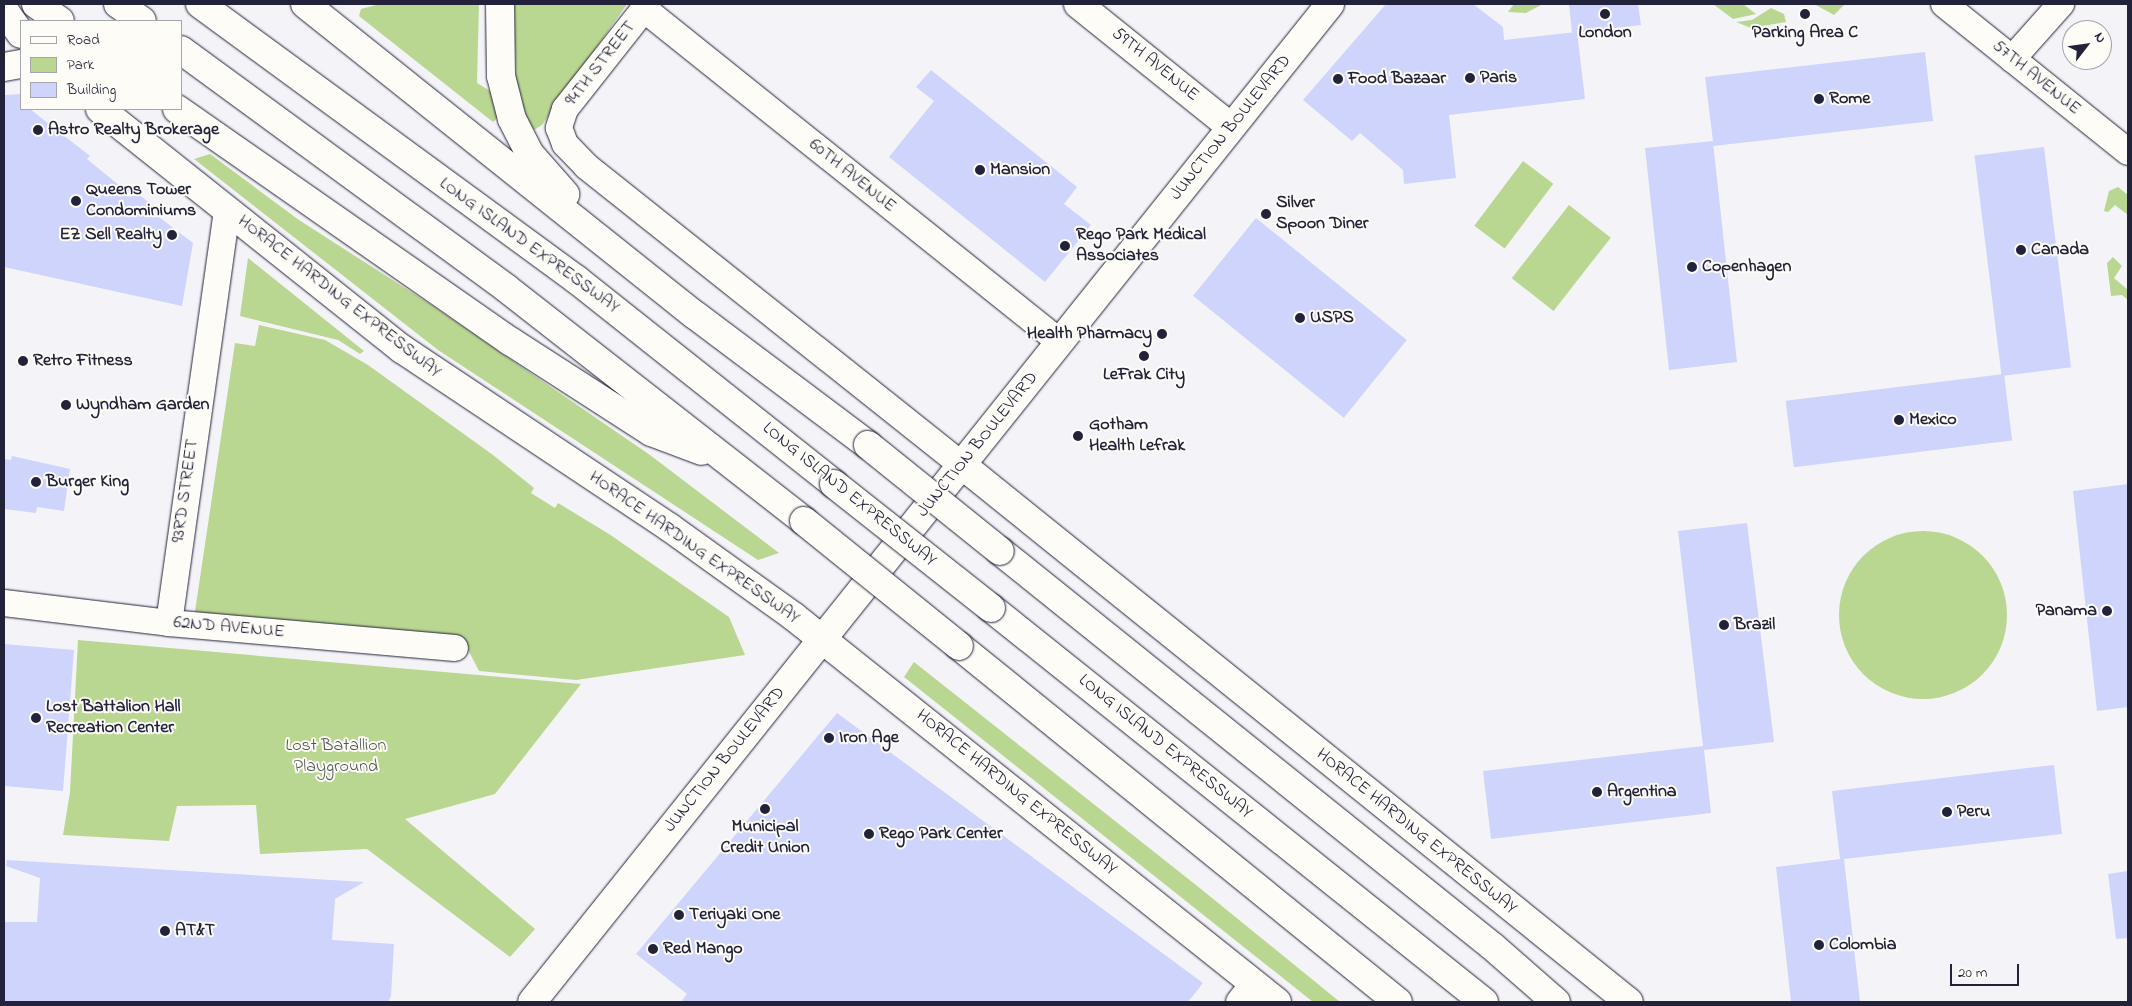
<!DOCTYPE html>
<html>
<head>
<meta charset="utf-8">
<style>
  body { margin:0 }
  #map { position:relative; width:2132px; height:1006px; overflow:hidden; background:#f4f4f8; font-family:"Indie Flower",sans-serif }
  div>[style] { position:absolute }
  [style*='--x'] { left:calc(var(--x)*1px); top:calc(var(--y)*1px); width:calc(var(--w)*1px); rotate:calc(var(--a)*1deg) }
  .green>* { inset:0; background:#b9d790; transform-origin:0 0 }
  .round { border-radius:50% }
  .building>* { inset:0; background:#ced4fc; transform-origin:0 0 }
  .roads { filter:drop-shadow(0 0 1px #22223b) drop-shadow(0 0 1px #22223b) }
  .street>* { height:26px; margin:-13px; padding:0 13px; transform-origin:13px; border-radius:13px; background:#fdfcf7 }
  .secondary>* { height:28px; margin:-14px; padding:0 14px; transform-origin:14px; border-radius:14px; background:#fdfcf7 }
  .highway>* { height:28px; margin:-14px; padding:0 14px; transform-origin:14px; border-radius:14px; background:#fdfcf7 }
  .bridges { filter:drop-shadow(0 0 1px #22223b) drop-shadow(0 0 1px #22223b) }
  .highway-bridge>* { height:28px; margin:-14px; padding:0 14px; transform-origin:14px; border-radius:14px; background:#fdfcf7 }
  .dots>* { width:14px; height:14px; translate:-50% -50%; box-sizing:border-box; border:2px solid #fdfcf7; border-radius:50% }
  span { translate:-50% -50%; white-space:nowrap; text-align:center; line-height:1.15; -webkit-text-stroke:4px #fdfcf7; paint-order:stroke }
  .poi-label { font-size:18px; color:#22223b; font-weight:700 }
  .left { translate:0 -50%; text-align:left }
  .right { translate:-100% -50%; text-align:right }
  .street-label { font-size:18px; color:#22223b }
  .park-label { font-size:18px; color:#4f5854 }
  .frame { position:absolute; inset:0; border:5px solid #22223b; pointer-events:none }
  .legend { position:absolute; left:20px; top:20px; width:162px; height:90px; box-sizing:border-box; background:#fdfcf7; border:1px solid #a5a5ac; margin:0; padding:6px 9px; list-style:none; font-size:15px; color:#22223b }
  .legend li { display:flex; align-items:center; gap:10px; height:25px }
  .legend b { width:25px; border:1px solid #a5a5ac }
  .north { position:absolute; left:2062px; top:20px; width:50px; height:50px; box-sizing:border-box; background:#fdfcf7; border:1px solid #a5a5ac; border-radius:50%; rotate:60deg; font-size:14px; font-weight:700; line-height:20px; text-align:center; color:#22223b }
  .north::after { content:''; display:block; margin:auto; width:18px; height:22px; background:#22223b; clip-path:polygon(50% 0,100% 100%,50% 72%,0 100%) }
  .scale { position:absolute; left:1950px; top:964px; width:69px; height:22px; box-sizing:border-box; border:2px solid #22223b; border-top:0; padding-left:6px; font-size:15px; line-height:18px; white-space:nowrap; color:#22223b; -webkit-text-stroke:4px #fdfcf7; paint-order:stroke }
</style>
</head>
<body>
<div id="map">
  <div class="green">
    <i style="clip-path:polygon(380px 4px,479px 4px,477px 83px,492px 92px,500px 116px,493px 122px,359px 16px,361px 9px)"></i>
    <i style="clip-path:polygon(514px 4px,627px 4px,542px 125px,534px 130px,520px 104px,516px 78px)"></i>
    <i style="clip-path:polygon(1514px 4px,1543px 4px,1526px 13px,1508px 12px)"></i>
    <i style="clip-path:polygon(1713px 4px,1743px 4px,1756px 14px,1733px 19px)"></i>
    <i style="clip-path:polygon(1814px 4px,1844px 4px,1844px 5px,1834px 15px)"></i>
    <i style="clip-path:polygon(1771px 8px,1784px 14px,1786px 22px,1751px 28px,1736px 22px,1752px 20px)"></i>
    <i style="clip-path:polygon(210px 154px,299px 220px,433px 306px,650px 455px,779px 553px,758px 560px,438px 350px,194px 159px)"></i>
    <i style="left:1523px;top:161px;width:38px;height:81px;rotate:37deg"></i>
    <i style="clip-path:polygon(2118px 187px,2128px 195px,2128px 215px,2115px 205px,2108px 212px,2104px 211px,2109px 191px)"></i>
    <i style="left:1569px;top:205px;width:53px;height:93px;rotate:38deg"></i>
    <i style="clip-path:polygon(2113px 257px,2122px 266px,2114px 278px,2128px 290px,2128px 300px,2122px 295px,2111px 296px,2107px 263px)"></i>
    <i style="clip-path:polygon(248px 258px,364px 351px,360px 354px,338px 340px,240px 316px)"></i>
    <i style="clip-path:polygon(259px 325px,325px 340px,368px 365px,493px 455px,534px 488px,531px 493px,555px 508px,558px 503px,609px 534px,729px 617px,745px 655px,576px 680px,479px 671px,464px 642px,194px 618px,235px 343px,255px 346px)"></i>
    <i class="round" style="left:1839px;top:531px;width:168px;height:168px"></i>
    <i style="clip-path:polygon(78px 640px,581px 684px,495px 794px,405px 819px,535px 929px,510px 957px,367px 849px,260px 854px,256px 805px,177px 806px,169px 841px,63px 835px,70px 792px)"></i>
    <i style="clip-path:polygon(914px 662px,1201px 889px,1340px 1002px,1313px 1002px,904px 677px)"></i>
  </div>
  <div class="building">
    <i style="clip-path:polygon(1386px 4px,1473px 4px,1503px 27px,1504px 40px,1577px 32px,1585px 99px,1449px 115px,1456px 178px,1404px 184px,1403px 170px,1360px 133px,1352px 141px,1303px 100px)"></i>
    <i style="clip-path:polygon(1569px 4px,1638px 4px,1641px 25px,1572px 33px)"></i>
    <i style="clip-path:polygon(1925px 52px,1933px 121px,1713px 146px,1713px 142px,1737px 362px,1669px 370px,1645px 148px,1713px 141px,1705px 77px)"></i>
    <i style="clip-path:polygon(931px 70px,1077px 187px,1064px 204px,1091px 225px,1045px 282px,889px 157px,934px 101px,916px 87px)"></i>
    <i style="clip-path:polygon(21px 94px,21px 109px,30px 109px,90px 156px,87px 159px,125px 190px,128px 186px,162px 213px,159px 217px,193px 243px,182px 306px,4px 267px,4px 95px)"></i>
    <i style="left:2044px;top:147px;width:222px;height:70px;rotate:83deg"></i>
    <i style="left:1256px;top:218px;width:194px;height:100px;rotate:39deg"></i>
    <i style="left:2004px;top:374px;width:67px;height:220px;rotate:83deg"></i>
    <i style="clip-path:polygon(12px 456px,70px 469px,64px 511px,37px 507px,36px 513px,4px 509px,4px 459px,11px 460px)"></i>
    <i style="clip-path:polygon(2128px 484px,2128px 707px,2097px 711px,2073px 491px)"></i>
    <i style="clip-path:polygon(1747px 523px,1774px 742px,1704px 750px,1711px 813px,1491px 839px,1483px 771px,1703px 746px,1678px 531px)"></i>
    <i style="clip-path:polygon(4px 644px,74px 650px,63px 791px,4px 786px)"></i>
    <i style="clip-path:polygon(837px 713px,1203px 983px,1188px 1002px,681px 1002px,687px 994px,636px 954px)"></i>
    <i style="clip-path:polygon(2054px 765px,2062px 834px,1844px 859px,1860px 1002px,1791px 1002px,1776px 867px,1840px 859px,1832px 791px)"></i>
    <i style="clip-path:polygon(7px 860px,364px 882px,335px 899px,332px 940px,394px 944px,391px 996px,388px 1002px,4px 1002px,4px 922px,37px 922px,40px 878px,6px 866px)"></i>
    <i style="clip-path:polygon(2128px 871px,2128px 938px,2116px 939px,2108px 874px)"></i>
  </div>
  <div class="roads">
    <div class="street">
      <i style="--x:648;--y:4;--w:134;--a:128.3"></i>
      <i style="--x:565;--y:109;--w:20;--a:108"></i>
      <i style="--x:559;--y:128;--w:17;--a:69"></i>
      <i style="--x:565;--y:144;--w:30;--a:46"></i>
      <i style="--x:586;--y:166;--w:480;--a:38.5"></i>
      <i style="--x:1944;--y:4;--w:236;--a:38.8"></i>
      <i style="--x:644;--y:9;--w:533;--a:38.68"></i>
      <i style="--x:2012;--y:59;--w:74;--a:-48.3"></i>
      <i style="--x:4;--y:603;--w:166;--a:6.9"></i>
      <i style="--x:169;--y:623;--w:287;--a:5"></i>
      <i style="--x:169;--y:623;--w:417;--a:-82"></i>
      <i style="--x:1239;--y:1002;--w:23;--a:-52"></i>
    </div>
    <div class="secondary">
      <i style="--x:1078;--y:4;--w:196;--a:38.8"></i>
      <i style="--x:4;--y:10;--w:29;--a:55"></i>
      <i style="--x:4;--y:67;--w:17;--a:-10"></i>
      <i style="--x:100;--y:109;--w:386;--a:38.5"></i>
      <i style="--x:402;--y:349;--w:321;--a:33.7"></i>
      <i style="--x:669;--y:527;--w:153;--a:35.7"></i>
      <i style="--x:793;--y:616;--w:619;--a:38.57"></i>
      <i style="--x:962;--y:465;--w:856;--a:38.84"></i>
      <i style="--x:532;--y:1002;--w:1278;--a:-51.35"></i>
    </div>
    <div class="highway">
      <i style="--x:36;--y:4;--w:29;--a:35"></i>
      <i style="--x:118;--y:4;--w:29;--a:35"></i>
      <i style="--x:200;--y:4;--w:467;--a:36.2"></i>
      <i style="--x:577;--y:280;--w:328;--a:38.4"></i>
      <i style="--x:305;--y:4;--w:499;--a:38.6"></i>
      <i style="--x:695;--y:315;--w:216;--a:36.9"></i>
      <i style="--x:500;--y:4;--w:72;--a:89.2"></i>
      <i style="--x:501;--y:76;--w:44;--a:75.7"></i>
      <i style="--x:512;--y:119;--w:38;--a:63"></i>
      <i style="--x:529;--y:153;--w:55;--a:48.7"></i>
      <i style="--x:181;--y:50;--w:403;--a:36.2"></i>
      <i style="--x:506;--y:288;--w:378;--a:38"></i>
      <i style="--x:177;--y:109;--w:406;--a:34.9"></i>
      <i style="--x:510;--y:341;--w:168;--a:32.8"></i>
      <i style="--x:651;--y:432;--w:54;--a:20.4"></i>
      <i style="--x:1000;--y:551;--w:631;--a:38.76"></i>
      <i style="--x:1492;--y:946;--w:85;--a:41.2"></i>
      <i style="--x:991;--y:608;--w:631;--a:38.63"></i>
      <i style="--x:959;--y:646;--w:565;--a:39.04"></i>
    </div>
  </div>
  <div class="bridges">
    <div class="highway-bridge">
      <i style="--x:868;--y:445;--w:169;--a:38.8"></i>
      <i style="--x:834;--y:484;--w:200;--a:38.3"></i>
      <i style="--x:804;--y:521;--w:199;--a:38.9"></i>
    </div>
  </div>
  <div class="dots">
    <i style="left:1605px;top:14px;background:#22223b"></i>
    <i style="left:1805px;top:14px;background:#22223b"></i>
    <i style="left:1470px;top:78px;background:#22223b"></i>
    <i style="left:1338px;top:79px;background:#22223b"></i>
    <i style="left:1819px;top:99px;background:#22223b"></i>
    <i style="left:38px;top:130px;background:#22223b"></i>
    <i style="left:980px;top:170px;background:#22223b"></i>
    <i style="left:76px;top:201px;background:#22223b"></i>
    <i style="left:1266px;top:214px;background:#22223b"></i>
    <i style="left:172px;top:235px;background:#22223b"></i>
    <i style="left:1065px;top:246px;background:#22223b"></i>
    <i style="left:2021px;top:250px;background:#22223b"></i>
    <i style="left:1692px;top:267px;background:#22223b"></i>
    <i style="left:1300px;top:318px;background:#22223b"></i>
    <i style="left:1162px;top:334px;background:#22223b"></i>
    <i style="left:1144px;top:356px;background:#22223b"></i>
    <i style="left:23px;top:361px;background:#22223b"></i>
    <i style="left:66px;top:405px;background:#22223b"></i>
    <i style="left:1899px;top:420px;background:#22223b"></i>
    <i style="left:1078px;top:436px;background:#22223b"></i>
    <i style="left:36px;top:482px;background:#22223b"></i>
    <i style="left:2107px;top:611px;background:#22223b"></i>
    <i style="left:1724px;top:625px;background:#22223b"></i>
    <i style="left:36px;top:718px;background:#22223b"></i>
    <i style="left:829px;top:738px;background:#22223b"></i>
    <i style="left:1597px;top:792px;background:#22223b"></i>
    <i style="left:765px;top:809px;background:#22223b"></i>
    <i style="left:1947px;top:812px;background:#22223b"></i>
    <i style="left:869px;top:834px;background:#22223b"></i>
    <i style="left:679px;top:915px;background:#22223b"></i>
    <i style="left:165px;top:931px;background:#22223b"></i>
    <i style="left:1819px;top:945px;background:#22223b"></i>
    <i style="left:653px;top:949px;background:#22223b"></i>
  </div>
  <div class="poi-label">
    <span style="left:1605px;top:33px">London</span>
    <span style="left:1805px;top:33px">Parking Area C</span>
    <span class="left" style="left:1480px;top:78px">Paris</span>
    <span class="left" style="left:1348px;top:79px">Food Bazaar</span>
    <span class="left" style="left:1829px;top:99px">Rome</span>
    <span class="left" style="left:48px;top:130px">Astro Realty Brokerage</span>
    <span class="left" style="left:990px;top:170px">Mansion</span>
    <span class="left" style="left:86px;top:201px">Queens Tower<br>Condominiums</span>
    <span class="left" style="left:1276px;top:214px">Silver<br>Spoon Diner</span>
    <span class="right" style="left:162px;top:235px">EZ Sell Realty</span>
    <span class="left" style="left:1076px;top:246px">Rego Park Medical<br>Associates</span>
    <span class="left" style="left:2031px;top:250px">Canada</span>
    <span class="left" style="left:1702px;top:267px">Copenhagen</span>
    <span class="left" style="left:1310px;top:318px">USPS</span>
    <span class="right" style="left:1152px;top:334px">Health Pharmacy</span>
    <span class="left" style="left:33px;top:361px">Retro Fitness</span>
    <span style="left:1144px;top:375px">LeFrak City</span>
    <span class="left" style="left:76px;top:405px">Wyndham Garden</span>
    <span class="left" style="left:1909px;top:420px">Mexico</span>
    <span class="left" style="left:1089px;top:436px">Gotham<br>Health Lefrak</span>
    <span class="left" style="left:46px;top:482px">Burger King</span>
    <span class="right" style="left:2097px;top:611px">Panama</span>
    <span class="left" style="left:1734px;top:625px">Brazil</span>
    <span class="left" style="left:46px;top:718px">Lost Battalion Hall<br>Recreation Center</span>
    <span class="left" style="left:839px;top:738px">Iron Age</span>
    <span class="left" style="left:1607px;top:792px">Argentina</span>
    <span class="left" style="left:1957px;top:812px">Peru</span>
    <span style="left:765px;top:838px">Municipal<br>Credit Union</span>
    <span class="left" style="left:879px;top:834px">Rego Park Center</span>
    <span class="left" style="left:689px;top:915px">Teriyaki One</span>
    <span class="left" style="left:175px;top:931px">AT&amp;T</span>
    <span class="left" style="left:1829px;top:945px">Colombia</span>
    <span class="left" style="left:663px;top:949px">Red Mango</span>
  </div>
  <div class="street-label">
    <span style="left:601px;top:64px;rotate:-52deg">94TH STREET</span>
    <span style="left:1155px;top:65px;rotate:39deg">59TH AVENUE</span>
    <span style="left:2036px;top:78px;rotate:39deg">57TH AVENUE</span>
    <span style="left:1231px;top:128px;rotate:-51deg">JUNCTION BOULEVARD</span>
    <span style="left:852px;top:176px;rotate:39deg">60TH AVENUE</span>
    <span style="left:529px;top:246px;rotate:36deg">LONG ISLAND EXPRESSWAY</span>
    <span style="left:339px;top:297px;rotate:38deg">HORACE HARDING EXPRESSWAY</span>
    <span style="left:978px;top:445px;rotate:-51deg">JUNCTION BOULEVARD</span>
    <span style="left:186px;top:491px;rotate:-82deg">93RD STREET</span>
    <span style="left:849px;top:495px;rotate:39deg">LONG ISLAND EXPRESSWAY</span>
    <span style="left:694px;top:548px;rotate:35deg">HORACE HARDING EXPRESSWAY</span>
    <span style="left:229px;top:628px;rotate:5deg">62ND AVENUE</span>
    <span style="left:1165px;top:747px;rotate:39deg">LONG ISLAND EXPRESSWAY</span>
    <span style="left:725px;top:760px;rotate:-51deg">JUNCTION BOULEVARD</span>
    <span style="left:1016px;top:793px;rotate:39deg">HORACE HARDING EXPRESSWAY</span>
    <span style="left:1416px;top:832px;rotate:39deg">HORACE HARDING EXPRESSWAY</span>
  </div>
  <div class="park-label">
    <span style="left:336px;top:757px">Lost Batallion<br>Playground</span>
  </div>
  <div class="frame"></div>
  <ul class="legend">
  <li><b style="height:6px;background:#fdfcf7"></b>Road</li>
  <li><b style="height:14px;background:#b9d790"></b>Park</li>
  <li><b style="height:14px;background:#ced4fc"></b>Building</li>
  </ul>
  <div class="north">N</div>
  <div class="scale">20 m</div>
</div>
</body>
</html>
